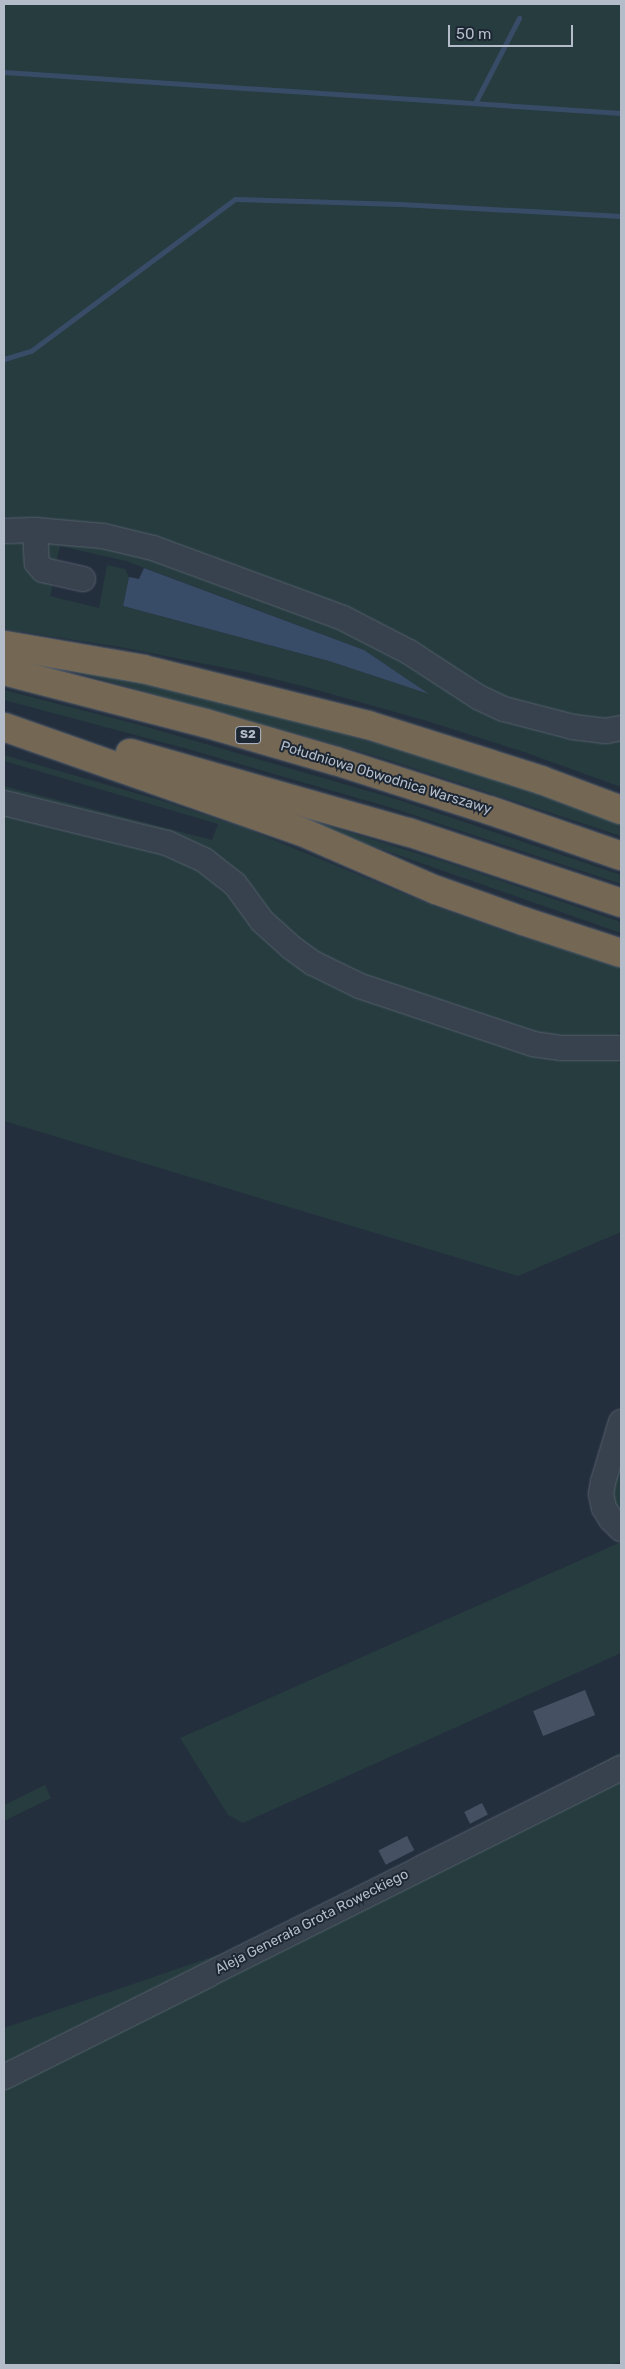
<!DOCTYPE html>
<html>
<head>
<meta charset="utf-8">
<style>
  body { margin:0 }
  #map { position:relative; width:625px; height:2369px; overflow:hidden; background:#242f3e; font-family:Rubik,sans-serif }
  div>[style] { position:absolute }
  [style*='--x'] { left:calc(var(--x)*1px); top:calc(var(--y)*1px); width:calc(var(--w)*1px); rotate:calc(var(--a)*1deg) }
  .green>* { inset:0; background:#263c3f }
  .water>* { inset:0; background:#394c67 }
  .stream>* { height:5px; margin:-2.5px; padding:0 2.5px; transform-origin:2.5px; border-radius:2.5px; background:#394c67 }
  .building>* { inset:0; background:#455162; transform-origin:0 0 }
  .roads { filter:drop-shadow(0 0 1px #565f6c) drop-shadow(0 0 1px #565f6c) }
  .minor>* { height:24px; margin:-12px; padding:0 12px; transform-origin:12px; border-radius:12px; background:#38414e }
  .highway>* { height:28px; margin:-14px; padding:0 14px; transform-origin:14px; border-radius:14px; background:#746855 }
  span { translate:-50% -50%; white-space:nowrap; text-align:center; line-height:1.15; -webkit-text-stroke:4px #1d2633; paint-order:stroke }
  .shield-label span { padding:1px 4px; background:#1d2633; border:1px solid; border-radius:4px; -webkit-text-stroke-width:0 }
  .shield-label { font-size:12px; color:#b4bcc9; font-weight:700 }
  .street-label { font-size:14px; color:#b4bcc9 }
  .frame { position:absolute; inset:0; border:5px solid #b4bcc9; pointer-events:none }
  .scale { position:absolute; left:448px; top:25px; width:125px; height:22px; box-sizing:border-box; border:2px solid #b4bcc9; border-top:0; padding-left:6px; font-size:15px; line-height:18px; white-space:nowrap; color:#b4bcc9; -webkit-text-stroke:4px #1d2633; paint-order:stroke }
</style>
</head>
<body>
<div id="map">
  <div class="green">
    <i style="clip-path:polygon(4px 4px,621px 4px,621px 719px,599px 722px,573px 718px,497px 695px,473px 684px,441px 660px,389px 628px,323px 600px,202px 557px,4px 525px)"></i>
    <i style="clip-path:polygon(4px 538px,22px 540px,26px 544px,54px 580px,50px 596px,99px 608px,107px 565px,125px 569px,129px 577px,123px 606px,329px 661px,427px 693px,364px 650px,126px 561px,60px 546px,55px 568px,47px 564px,47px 540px,124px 549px,306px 612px,459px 691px,621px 738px,621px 787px,524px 752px,427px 721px,306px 687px,246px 672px,120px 647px,4px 629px)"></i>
    <i style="clip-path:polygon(57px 667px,149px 682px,409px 752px,496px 779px,621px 825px,621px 836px,379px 757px)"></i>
    <i style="clip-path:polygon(4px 690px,140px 725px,399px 800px,621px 875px,621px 884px,389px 807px,184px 748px,4px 700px)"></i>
    <i style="clip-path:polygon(4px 755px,163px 801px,250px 830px,434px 906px,516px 935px,621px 967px,621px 1032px,619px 1032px,618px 1041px,569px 1044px,316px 961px,227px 872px,4px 800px,4px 786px,212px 840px,218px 824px,4px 761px)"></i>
    <i style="clip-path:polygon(4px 808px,180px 852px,343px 986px,619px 1055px,619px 1063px,621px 1064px,621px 1232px,518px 1276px,4px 1121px)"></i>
    <i style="clip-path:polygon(313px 821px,458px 866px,621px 922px,621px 933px,312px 825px)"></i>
    <i style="clip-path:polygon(621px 1444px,621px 1512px,615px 1505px,612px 1491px)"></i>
    <i style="clip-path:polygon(621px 1542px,621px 1653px,243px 1823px,228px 1815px,180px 1738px)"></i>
    <i style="clip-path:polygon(621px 1752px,621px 2362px,608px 2365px,4px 2365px,4px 2028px,303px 1926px)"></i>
    <i style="clip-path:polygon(45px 1785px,51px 1798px,4px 1821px,4px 1805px)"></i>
  </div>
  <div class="water">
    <i style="clip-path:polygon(144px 568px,364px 650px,429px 694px,329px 661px,123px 606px,129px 577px,139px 579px)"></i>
  </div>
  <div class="stream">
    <i style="--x:4;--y:72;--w:618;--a:3.8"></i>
    <i style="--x:475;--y:103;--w:96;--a:-62.6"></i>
    <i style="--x:4;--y:359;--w:28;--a:-17"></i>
    <i style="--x:31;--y:351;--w:254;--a:-36.7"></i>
    <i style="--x:235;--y:199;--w:165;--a:1.7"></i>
    <i style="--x:400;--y:204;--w:221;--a:3.1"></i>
  </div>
  <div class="building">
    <i style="left:585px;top:1690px;width:27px;height:56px;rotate:68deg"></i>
    <i style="left:482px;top:1803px;width:13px;height:20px;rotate:63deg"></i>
    <i style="left:407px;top:1836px;width:16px;height:32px;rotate:63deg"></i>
  </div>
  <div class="roads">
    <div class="minor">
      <i style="--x:35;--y:530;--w:33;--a:87"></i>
      <i style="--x:37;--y:563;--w:9;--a:49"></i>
      <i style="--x:43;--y:570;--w:41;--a:12.7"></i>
      <i style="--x:4;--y:531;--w:31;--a:-2"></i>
      <i style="--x:35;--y:530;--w:68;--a:5"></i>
      <i style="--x:103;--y:536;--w:51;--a:13.5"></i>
      <i style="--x:153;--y:548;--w:202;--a:20.2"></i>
      <i style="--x:343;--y:618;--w:74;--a:27.3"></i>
      <i style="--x:409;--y:652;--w:82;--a:33.1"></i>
      <i style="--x:478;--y:697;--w:29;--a:25"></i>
      <i style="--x:504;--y:709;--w:71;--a:14.6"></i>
      <i style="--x:573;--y:727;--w:33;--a:7"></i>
      <i style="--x:606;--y:731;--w:15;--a:-11"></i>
      <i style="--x:4;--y:803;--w:168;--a:13.8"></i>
      <i style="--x:167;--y:843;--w:41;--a:24.7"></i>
      <i style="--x:204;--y:860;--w:39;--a:38"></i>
      <i style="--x:235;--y:884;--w:46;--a:53.9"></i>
      <i style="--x:262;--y:921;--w:40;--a:42"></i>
      <i style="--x:292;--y:948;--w:26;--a:36"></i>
      <i style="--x:313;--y:963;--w:52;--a:26.1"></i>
      <i style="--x:360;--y:986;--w:182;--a:18.5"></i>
      <i style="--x:533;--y:1044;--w:29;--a:8"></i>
      <i style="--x:562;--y:1048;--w:59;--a:0"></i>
      <i style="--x:621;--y:1422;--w:63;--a:106.7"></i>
      <i style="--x:603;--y:1482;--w:12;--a:99"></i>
      <i style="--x:601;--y:1494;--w:14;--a:78"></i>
      <i style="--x:604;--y:1508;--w:13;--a:58"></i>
      <i style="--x:611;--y:1519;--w:14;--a:45"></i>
      <i style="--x:4;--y:2077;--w:690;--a:-26.6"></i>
    </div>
    <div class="highway">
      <i style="--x:4;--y:645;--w:141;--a:9.8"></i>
      <i style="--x:143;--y:669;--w:232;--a:14"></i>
      <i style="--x:368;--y:725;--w:182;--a:17.6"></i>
      <i style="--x:541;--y:780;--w:85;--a:20.6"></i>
      <i style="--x:4;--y:671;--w:208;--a:14.5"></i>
      <i style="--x:205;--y:723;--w:136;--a:16.2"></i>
      <i style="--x:336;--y:761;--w:161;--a:17.8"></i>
      <i style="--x:489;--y:810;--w:140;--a:19.2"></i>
      <i style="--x:4;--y:727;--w:314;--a:19.4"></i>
      <i style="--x:300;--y:831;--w:148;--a:23.5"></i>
      <i style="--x:436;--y:890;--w:92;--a:19.6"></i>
      <i style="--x:523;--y:921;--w:103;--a:18.1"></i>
      <i style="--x:130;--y:753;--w:289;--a:15.9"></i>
      <i style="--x:408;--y:832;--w:225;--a:18.4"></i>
    </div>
  </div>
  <div class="shield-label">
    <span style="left:248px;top:735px">S2</span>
  </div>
  <div class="street-label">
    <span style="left:386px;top:778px;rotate:17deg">Południowa Obwodnica Warszawy</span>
    <span style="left:312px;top:1922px;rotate:-27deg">Aleja Generała Grota Roweckiego</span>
  </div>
  <div class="frame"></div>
  <div class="scale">50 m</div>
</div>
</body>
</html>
